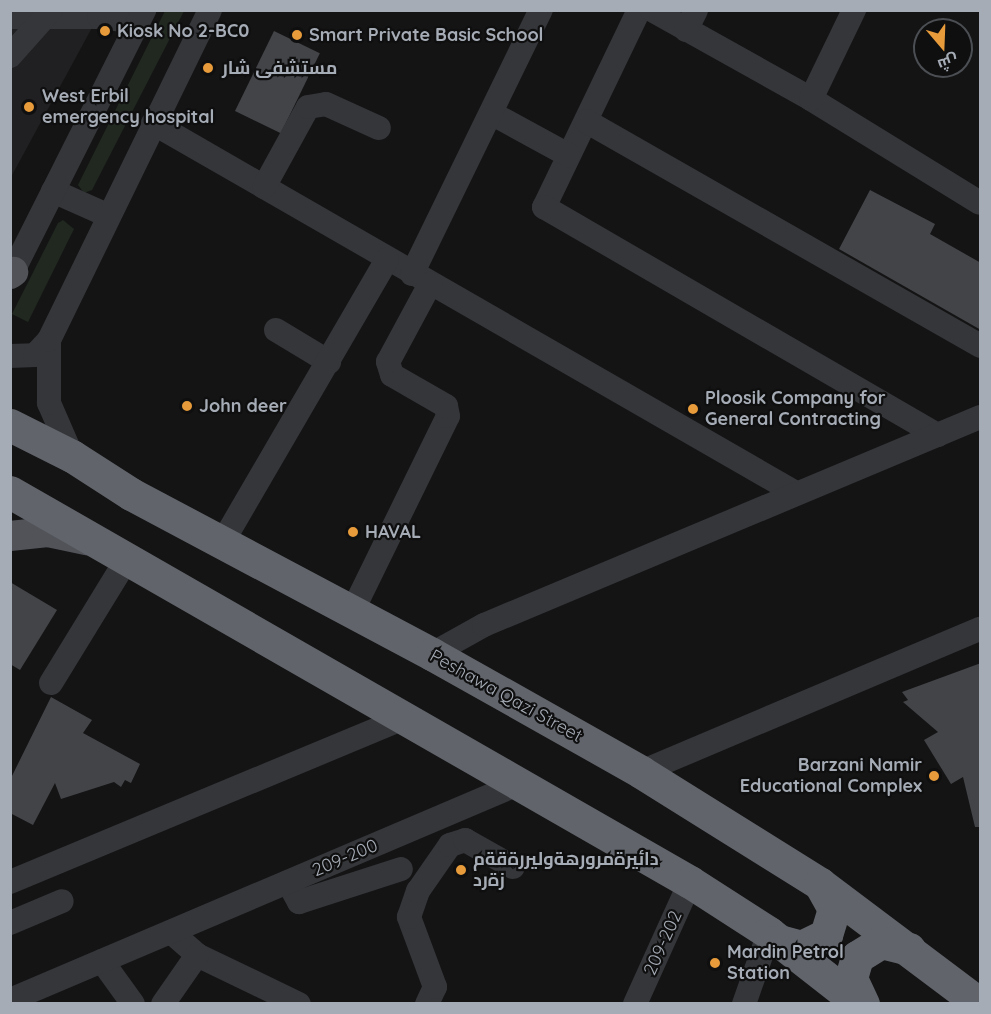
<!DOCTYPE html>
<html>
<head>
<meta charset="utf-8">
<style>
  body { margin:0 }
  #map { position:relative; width:991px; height:1014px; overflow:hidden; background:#141415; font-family:Quicksand,Cairo,sans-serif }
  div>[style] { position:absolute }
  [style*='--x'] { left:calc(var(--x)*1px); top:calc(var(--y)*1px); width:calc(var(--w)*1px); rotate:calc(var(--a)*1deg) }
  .built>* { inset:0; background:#202022 }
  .green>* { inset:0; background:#202820 }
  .building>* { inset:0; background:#434448; transform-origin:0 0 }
  .minor>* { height:24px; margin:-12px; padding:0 12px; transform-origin:12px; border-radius:12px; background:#35363a }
  .major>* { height:30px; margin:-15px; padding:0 15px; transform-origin:15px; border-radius:15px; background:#515359 }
  .highway>* { height:33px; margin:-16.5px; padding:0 16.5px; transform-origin:16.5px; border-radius:16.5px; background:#61656b }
  .dots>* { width:16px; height:16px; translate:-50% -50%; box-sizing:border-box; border:3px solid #0f0f10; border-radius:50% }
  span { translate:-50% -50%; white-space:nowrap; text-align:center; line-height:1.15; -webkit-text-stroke:4.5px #0f0f10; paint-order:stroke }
  .poi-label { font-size:18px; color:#a6acb5; font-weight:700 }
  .left { translate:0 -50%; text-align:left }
  .right { translate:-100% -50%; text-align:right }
  .street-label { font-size:18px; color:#a6acb5 }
  .frame { position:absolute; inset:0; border:12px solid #a6acb5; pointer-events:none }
  .north { position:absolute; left:913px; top:18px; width:60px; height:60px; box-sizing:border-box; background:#0f0f10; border:2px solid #4b4e52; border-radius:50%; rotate:161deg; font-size:16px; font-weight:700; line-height:24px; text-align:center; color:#a6acb5 }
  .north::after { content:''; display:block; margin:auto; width:21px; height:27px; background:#e79b3a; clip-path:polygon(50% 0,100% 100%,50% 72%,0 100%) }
</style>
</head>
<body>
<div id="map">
  <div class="built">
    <i style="clip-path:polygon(11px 11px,101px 11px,11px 177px)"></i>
  </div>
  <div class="green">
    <i style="clip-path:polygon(165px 11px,184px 11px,92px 190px,84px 193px,78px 185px)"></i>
    <i style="clip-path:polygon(63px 220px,74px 229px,28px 322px,12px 314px,58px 223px)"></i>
  </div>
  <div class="building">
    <i style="left:274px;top:31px;width:51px;height:89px;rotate:26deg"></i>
    <i style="clip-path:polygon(870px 190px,935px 224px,930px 234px,981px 263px,981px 330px,839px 249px)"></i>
    <i style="clip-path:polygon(10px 582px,57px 610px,20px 670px,10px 664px)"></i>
    <i style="clip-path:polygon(981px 663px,981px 827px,975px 827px,963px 777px,951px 784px,924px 740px,938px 732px,903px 702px,908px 700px,902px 692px)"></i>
    <i style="clip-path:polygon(51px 697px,92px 720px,83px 733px,140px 764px,131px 783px,125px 780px,121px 787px,114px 782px,61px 799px,55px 783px,33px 825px,10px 813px,10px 780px)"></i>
  </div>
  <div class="minor">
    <i style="--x:639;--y:10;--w:219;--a:115.7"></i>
    <i style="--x:544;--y:207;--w:455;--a:30.1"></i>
    <i style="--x:652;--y:10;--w:182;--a:29.2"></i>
    <i style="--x:811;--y:99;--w:198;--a:31.6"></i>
    <i style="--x:10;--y:17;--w:89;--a:0"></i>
    <i style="--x:99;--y:17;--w:39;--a:7"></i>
    <i style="--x:686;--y:30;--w:22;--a:-63"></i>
    <i style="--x:10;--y:56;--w:62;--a:-48.3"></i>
    <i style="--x:811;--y:99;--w:99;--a:-64.2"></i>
    <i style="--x:491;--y:113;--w:88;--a:28.6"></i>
    <i style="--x:586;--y:121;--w:454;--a:29.7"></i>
    <i style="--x:153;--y:123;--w:742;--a:29.92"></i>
    <i style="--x:264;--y:187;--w:91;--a:-61.2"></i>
    <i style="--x:308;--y:107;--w:18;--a:-9"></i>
    <i style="--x:326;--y:104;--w:58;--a:24.4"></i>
    <i style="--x:53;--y:191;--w:59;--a:24"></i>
    <i style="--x:412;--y:274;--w:294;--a:-64"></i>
    <i style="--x:10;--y:277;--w:299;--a:-63.3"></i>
    <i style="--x:276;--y:330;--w:62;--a:31.1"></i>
    <i style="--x:10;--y:356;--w:25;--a:-2"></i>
    <i style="--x:35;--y:355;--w:21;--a:-47"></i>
    <i style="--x:72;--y:456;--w:58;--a:-113.5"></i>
    <i style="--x:49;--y:403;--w:63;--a:-90"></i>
    <i style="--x:49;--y:340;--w:367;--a:-64"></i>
    <i style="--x:222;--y:543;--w:328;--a:-59.8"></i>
    <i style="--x:351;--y:614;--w:220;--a:-63.9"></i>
    <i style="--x:448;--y:416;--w:10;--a:-101"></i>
    <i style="--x:446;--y:406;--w:62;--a:-150.1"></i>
    <i style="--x:392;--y:375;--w:14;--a:-107"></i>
    <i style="--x:388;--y:362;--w:89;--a:-61.7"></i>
    <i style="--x:432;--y:654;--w:60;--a:-29.1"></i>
    <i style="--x:484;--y:625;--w:538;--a:-22.75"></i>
    <i style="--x:51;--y:683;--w:145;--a:-58.5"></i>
    <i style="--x:641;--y:772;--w:368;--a:-22.9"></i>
    <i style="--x:10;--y:882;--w:430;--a:-22.6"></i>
    <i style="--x:288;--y:882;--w:23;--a:61"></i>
    <i style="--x:299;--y:902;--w:107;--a:-17.9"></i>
    <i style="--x:10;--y:923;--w:56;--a:-22.9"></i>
    <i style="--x:171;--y:932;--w:35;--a:41"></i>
    <i style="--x:197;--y:955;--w:113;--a:25.7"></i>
    <i style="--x:102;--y:961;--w:53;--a:54.2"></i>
    <i style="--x:10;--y:1000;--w:552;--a:-23.04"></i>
    <i style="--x:163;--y:1004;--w:60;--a:-55.2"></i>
    <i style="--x:427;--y:1004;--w:19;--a:-65"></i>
    <i style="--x:435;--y:987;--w:75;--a:-110.4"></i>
    <i style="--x:409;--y:917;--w:28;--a:-71"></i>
    <i style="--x:418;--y:891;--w:56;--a:-55.2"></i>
    <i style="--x:450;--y:845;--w:16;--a:-18"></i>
    <i style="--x:465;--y:840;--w:55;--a:29.4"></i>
    <i style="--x:635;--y:1004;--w:134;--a:-65.7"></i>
    <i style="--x:744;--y:1004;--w:75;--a:-70.6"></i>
  </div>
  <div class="major">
    <i style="--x:10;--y:274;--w:4;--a:-34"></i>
    <i style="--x:10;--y:536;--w:38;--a:-6"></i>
    <i style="--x:48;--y:532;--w:40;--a:12"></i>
  </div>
  <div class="highway">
    <i style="--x:10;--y:425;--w:69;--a:26.6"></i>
    <i style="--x:72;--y:456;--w:70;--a:32.8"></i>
    <i style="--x:131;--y:494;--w:341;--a:28"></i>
    <i style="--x:432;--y:654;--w:240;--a:29.4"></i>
    <i style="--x:641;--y:772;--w:211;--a:32"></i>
    <i style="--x:820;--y:884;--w:200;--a:36.9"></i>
    <i style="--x:10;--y:492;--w:784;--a:29.84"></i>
    <i style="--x:690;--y:882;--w:94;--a:32.8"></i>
    <i style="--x:769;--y:933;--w:115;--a:38"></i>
    <i style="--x:779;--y:941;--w:23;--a:15"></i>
    <i style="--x:801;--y:947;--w:28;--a:-26"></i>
    <i style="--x:826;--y:935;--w:27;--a:-73"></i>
    <i style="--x:834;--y:909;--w:29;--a:-119"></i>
    <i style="--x:863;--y:1004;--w:29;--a:-115"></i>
    <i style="--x:851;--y:978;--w:22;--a:-74"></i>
    <i style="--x:857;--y:957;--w:28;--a:-32"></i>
    <i style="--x:881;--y:942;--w:29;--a:14"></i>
  </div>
  <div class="dots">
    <i style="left:105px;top:31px;background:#e79b3a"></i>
    <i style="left:297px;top:35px;background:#e79b3a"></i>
    <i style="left:208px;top:68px;background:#e79b3a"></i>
    <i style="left:29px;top:107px;background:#e79b3a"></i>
    <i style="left:187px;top:406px;background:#e79b3a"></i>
    <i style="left:693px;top:409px;background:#e79b3a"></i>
    <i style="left:353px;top:532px;background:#e79b3a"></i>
    <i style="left:934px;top:776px;background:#e79b3a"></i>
    <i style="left:461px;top:870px;background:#e79b3a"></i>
    <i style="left:715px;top:963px;background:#e79b3a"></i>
  </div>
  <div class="poi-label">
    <span class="left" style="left:117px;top:31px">Kiosk No 2-BC0</span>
    <span class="left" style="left:309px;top:35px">Smart Private Basic School</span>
    <span class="left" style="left:222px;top:68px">مستشفى شار</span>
    <span class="left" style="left:42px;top:107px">West Erbil<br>emergency hospital</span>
    <span class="left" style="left:705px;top:409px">Ploosik Company for<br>General Contracting</span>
    <span class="left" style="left:199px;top:406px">John deer</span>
    <span class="left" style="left:365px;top:532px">HAVAL</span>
    <span class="right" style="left:922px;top:776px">Barzani Namir<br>Educational Complex</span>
    <span class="left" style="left:473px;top:870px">دائيرةمرورهةوليررةقةم<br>زةرد</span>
    <span class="left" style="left:727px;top:963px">Mardin Petrol<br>Station</span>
  </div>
  <div class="street-label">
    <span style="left:506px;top:696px;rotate:29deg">Peshawa Qazi Street</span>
    <span style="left:345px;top:858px;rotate:-23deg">209-200</span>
    <span style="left:663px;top:943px;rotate:-66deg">209-202</span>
  </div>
  <div class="frame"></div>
  <div class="north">ش</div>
</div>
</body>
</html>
